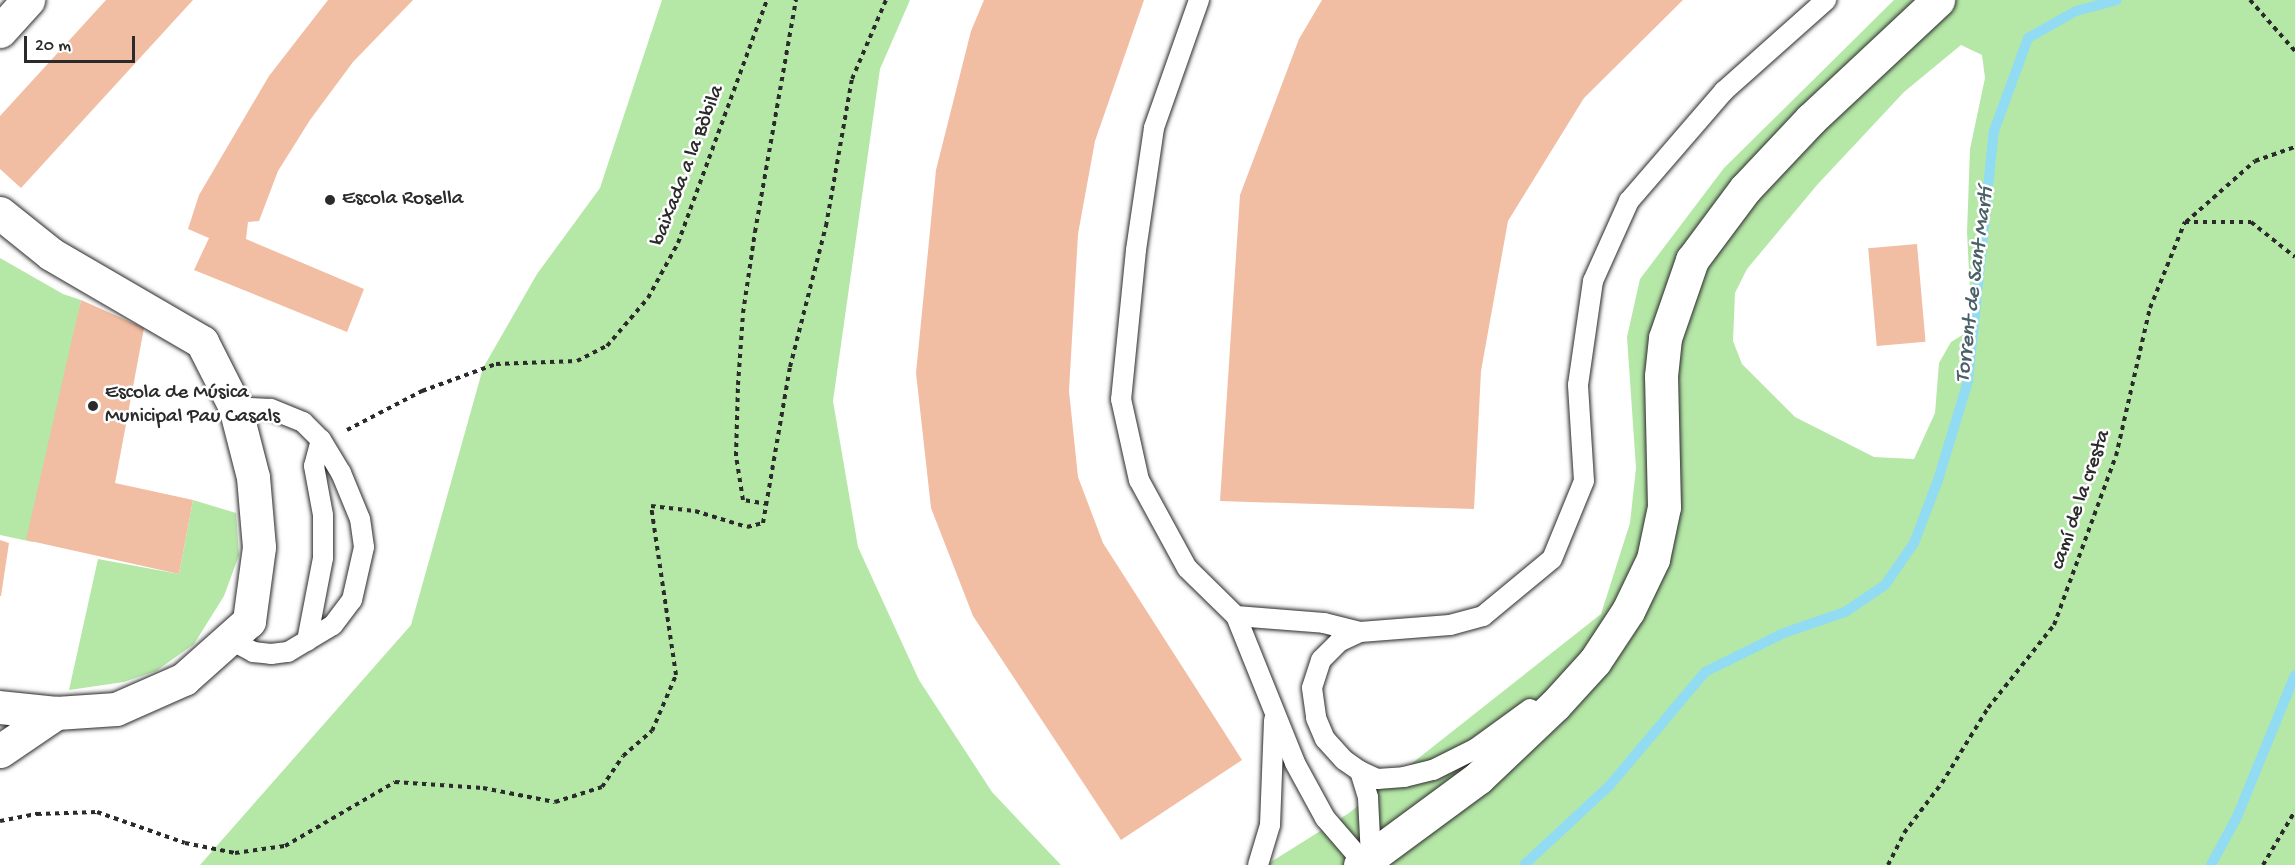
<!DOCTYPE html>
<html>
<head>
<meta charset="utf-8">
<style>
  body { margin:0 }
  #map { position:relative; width:2295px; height:865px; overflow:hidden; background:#fff; font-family:"Gochi Hand",sans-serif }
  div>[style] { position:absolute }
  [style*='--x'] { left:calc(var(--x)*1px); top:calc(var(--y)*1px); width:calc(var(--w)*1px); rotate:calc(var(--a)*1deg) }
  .green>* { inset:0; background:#b5e7a7 }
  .stream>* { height:10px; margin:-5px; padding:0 5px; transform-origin:5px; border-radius:5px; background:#92dcf3 }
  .building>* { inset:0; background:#f1bda3; transform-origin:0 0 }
  .path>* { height:4px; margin-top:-2px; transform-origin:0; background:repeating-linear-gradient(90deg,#2b2b2b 0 4.5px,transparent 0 9px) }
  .roads { filter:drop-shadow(0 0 2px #2b2b2b) drop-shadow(0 0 2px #2b2b2b) }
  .service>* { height:20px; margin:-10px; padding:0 10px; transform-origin:10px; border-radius:10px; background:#fff }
  .minor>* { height:33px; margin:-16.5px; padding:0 16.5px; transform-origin:16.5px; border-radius:16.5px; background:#fff }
  .tertiary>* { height:33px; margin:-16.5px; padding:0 16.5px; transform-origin:16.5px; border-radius:16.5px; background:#fff }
  .dots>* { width:16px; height:16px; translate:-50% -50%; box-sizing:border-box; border:3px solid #fff; border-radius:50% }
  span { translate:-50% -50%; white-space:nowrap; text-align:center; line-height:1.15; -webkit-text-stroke:5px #fff; paint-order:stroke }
  .street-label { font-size:21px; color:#2b2b2b }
  .poi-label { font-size:21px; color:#2b2b2b }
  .left { translate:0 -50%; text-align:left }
  .water-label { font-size:22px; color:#4a6067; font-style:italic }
  .scale { position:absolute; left:24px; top:36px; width:111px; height:27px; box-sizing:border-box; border:3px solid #2b2b2b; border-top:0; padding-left:8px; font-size:18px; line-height:21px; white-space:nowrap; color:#2b2b2b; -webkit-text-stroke:4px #fff; paint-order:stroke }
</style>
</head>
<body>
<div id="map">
  <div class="green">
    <i style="clip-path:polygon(662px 0,910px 0,880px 69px,833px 401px,858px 547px,919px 680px,992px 792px,1061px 865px,200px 865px,411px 625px,483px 368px,537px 274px,600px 188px)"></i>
    <i style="clip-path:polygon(evenodd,1894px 0,2295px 0,2295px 865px,1266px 865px,1349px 813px,1601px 614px,1630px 523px,1636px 468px,1627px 337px,1640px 279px,1724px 168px,1894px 0,1961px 45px,1982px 55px,1985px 78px,1970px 149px,1967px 232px,1972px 329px,1951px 342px,1939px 363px,1935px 413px,1914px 459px,1874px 457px,1795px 417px,1742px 364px,1733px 341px,1735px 293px,1747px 269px,1817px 185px,1904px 92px,1961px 45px)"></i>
    <i style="clip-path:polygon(0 258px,63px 294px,81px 300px,33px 542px,0 535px)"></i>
    <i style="clip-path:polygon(193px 500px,236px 513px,239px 555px,224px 596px,194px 644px,156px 671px,124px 682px,69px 690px,98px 559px,179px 574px)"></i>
  </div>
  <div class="stream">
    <i style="--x:1524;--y:865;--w:117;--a:-42.9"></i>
    <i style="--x:1610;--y:785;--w:148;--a:-49.9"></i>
    <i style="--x:1705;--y:672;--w:88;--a:-26.3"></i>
    <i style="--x:1784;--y:633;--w:65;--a:-19"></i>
    <i style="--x:1845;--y:612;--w:48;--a:-34"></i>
    <i style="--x:1885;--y:585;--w:51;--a:-55.4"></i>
    <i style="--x:1914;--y:543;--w:67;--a:-69.1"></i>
    <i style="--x:1938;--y:480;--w:103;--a:-73.1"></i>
    <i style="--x:1968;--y:381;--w:251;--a:-84.1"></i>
    <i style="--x:1994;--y:131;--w:99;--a:-69.9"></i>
    <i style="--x:2028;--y:38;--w:55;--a:-29.4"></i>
    <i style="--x:2076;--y:11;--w:42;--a:-15"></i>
    <i style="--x:2211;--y:865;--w:55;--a:-61.6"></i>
    <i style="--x:2237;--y:817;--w:153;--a:-67.8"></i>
  </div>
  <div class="building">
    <i style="clip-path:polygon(106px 0,193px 0,21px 188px,0 169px,0 116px)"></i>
    <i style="clip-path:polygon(328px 0,413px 0,353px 62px,310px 120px,278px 171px,259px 221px,248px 222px,246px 239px,364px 289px,347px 332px,194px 270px,209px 238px,188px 229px,199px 195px,269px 76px)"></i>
    <i style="clip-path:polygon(984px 0,1144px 0,1095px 141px,1078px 234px,1069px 391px,1078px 477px,1103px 543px,1242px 760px,1121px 840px,973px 616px,931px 508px,916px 373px,936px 170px,971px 31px)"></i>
    <i style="clip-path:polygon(1322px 0,1683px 0,1584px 98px,1508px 221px,1481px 371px,1474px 509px,1220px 501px,1240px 195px,1299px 39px)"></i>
    <i style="left:1917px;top:244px;width:98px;height:49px;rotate:85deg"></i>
    <i style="clip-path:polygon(81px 300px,144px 328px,115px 483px,193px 500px,179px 574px,26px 540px)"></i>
    <i style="clip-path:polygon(0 540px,9px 543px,1px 596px,0 596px)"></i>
  </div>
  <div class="path">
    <i style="--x:2250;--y:0;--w:68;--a:48.6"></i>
    <i style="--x:2186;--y:222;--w:92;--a:-41.5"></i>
    <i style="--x:2255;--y:161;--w:42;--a:-19.3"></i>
    <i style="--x:347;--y:430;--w:85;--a:-27.5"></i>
    <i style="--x:422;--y:391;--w:79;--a:-20"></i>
    <i style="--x:496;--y:364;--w:81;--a:-2.1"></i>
    <i style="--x:577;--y:361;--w:34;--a:-27"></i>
    <i style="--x:607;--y:346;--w:63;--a:-49.5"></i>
    <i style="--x:648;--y:298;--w:63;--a:-61.4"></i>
    <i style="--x:678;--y:243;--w:259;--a:-69.9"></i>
    <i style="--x:768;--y:504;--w:25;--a:-171"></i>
    <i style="--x:743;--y:500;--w:45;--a:-99"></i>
    <i style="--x:736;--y:456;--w:71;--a:-88.4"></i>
    <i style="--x:738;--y:385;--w:72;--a:-86"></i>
    <i style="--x:743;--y:313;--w:82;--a:-81.6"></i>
    <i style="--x:755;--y:232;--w:236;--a:-80"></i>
    <i style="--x:0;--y:821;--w:38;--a:-11"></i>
    <i style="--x:37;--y:814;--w:60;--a:-1.9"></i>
    <i style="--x:97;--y:812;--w:93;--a:19.4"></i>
    <i style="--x:185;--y:843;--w:51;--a:11.3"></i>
    <i style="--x:235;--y:853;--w:50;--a:-8"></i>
    <i style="--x:285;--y:846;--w:127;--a:-30.2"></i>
    <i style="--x:395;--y:782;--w:88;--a:3.9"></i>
    <i style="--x:483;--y:788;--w:73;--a:11"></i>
    <i style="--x:555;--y:802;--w:49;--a:-17.7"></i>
    <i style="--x:602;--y:787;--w:37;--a:-56"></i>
    <i style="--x:623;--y:756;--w:38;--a:-41"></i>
    <i style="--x:652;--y:731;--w:61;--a:-66.8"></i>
    <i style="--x:676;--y:675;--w:171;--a:-98.4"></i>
    <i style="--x:651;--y:506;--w:44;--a:6.5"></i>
    <i style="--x:695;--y:511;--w:54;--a:17.1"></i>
    <i style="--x:747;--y:527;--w:16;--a:-14"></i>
    <i style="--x:763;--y:523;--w:158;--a:-80.2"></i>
    <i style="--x:790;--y:367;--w:146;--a:-75.7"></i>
    <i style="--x:826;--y:226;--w:149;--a:-80"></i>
    <i style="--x:852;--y:79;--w:86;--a:-66.7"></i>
    <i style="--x:1888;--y:865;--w:36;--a:-63"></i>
    <i style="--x:1904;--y:833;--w:63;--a:-52.8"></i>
    <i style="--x:1942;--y:783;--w:88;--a:-58.5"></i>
    <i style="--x:1988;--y:708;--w:106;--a:-51.5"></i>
    <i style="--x:2054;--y:625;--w:180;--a:-69.9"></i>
    <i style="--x:2116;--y:456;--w:152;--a:-77.1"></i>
    <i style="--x:2150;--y:308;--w:93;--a:-67.9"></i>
    <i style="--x:2185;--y:222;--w:66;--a:0"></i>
    <i style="--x:2251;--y:222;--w:56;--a:38.5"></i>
    <i style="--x:2263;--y:865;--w:63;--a:-59.3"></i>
  </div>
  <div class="roads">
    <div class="service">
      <i style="--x:1199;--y:0;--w:136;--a:109.4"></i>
      <i style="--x:1154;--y:128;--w:123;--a:98.4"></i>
      <i style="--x:1136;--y:250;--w:150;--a:95.7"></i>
      <i style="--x:1121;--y:399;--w:83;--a:77.5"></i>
      <i style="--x:1139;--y:480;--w:100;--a:61.4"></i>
      <i style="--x:1187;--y:568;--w:69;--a:44.4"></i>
      <i style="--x:1236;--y:616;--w:88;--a:4.5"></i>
      <i style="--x:1324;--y:623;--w:37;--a:14"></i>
      <i style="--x:1360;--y:632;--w:90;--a:-4.4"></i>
      <i style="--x:1450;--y:625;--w:34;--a:-15"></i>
      <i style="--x:1483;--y:616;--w:89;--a:-39.6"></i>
      <i style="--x:1552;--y:559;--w:84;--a:-67.7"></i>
      <i style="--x:1584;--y:481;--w:96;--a:-93.6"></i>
      <i style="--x:1578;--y:385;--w:105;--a:-81.8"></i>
      <i style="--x:1593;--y:281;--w:88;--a:-65.8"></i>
      <i style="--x:1629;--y:201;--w:145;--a:-49.2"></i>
      <i style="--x:1724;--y:91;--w:137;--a:-41.7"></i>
      <i style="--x:1236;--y:616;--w:158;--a:68.1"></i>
      <i style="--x:1295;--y:763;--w:63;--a:61.4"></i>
      <i style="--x:1325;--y:818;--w:58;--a:49.2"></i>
      <i style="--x:1360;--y:632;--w:23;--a:155"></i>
      <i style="--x:1339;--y:642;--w:25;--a:135"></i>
      <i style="--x:1321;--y:660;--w:29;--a:108"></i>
      <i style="--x:1312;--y:688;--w:30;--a:82"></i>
      <i style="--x:1316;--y:718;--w:23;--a:67"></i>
      <i style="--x:1325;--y:739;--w:28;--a:48"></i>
      <i style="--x:1344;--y:760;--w:19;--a:35"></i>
      <i style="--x:1360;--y:771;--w:19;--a:25"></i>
      <i style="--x:1377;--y:779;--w:27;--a:-4"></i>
      <i style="--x:1404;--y:777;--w:30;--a:-14"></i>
      <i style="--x:1433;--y:770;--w:47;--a:-26.6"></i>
      <i style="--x:1475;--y:749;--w:68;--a:-36"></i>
      <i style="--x:229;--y:639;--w:27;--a:28"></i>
      <i style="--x:253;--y:652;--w:18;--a:6"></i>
      <i style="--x:271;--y:654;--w:17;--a:-7"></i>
      <i style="--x:288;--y:652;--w:52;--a:-31"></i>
      <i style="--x:333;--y:625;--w:31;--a:-53"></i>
      <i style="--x:352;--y:600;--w:54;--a:-77.2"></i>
      <i style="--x:364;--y:547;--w:28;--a:-98"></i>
      <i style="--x:360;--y:519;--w:50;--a:-112.4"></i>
      <i style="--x:341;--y:473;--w:39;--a:-121"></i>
      <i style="--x:321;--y:440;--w:25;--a:-135"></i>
      <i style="--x:303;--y:422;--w:35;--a:-158"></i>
      <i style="--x:270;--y:409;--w:35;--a:-177"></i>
      <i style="--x:307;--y:641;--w:85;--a:-79.1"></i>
      <i style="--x:323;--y:558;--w:43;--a:-90"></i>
      <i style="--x:323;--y:515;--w:50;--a:-100.4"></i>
      <i style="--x:314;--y:466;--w:27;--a:-75"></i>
      <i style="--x:1360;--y:771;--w:28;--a:73"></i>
      <i style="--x:1368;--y:798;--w:59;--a:87.1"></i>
      <i style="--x:1258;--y:865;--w:42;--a:-73.3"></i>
      <i style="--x:1270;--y:825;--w:105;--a:-87.8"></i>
    </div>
    <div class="minor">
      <i style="--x:0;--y:31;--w:42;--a:-47.9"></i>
      <i style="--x:0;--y:213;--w:65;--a:38.8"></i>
      <i style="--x:51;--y:254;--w:175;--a:30.2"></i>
      <i style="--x:202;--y:342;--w:73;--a:63.1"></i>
      <i style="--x:235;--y:407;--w:72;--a:75.6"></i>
      <i style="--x:253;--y:477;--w:70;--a:85.1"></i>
      <i style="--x:259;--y:547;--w:75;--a:97.7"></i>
      <i style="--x:249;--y:621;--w:87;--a:138.3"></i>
      <i style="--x:184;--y:679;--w:74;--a:156.2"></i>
      <i style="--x:116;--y:709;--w:60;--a:176.2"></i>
      <i style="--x:56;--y:713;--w:56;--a:-173.9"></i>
      <i style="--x:0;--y:751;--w:68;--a:-34.2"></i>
    </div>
    <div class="tertiary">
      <i style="--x:1360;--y:865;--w:147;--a:-36.4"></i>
      <i style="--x:1478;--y:778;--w:106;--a:-43.5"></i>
      <i style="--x:1555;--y:705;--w:59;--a:-47.7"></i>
      <i style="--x:1595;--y:661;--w:60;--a:-56.6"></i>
      <i style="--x:1628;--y:611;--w:58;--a:-64.3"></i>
      <i style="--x:1653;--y:559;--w:53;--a:-78.1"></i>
      <i style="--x:1664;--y:507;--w:131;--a:-91.3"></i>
      <i style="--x:1661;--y:376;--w:38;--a:-84"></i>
      <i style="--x:1665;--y:338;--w:83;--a:-70.9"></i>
      <i style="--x:1692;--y:260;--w:89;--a:-53.3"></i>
      <i style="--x:1745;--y:189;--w:96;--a:-46.7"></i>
      <i style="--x:1811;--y:119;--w:174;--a:-43.1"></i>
    </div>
  </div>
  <div class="dots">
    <i style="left:330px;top:200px;background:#2b2b2b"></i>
    <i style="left:93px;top:406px;background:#2b2b2b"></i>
  </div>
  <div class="street-label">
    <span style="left:689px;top:166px;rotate:-69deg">baixada a la Bòbila</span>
    <span style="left:2082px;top:500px;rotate:-71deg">camí de la cresta</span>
  </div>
  <div class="poi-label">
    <span class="left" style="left:342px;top:200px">Escola Rosella</span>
    <span class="left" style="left:105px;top:406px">Escola de Música<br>Municipal Pau Casals</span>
  </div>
  <div class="water-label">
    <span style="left:1976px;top:285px;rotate:-83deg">Torrent de Sant Martí</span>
  </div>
  <div class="scale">20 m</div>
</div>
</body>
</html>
